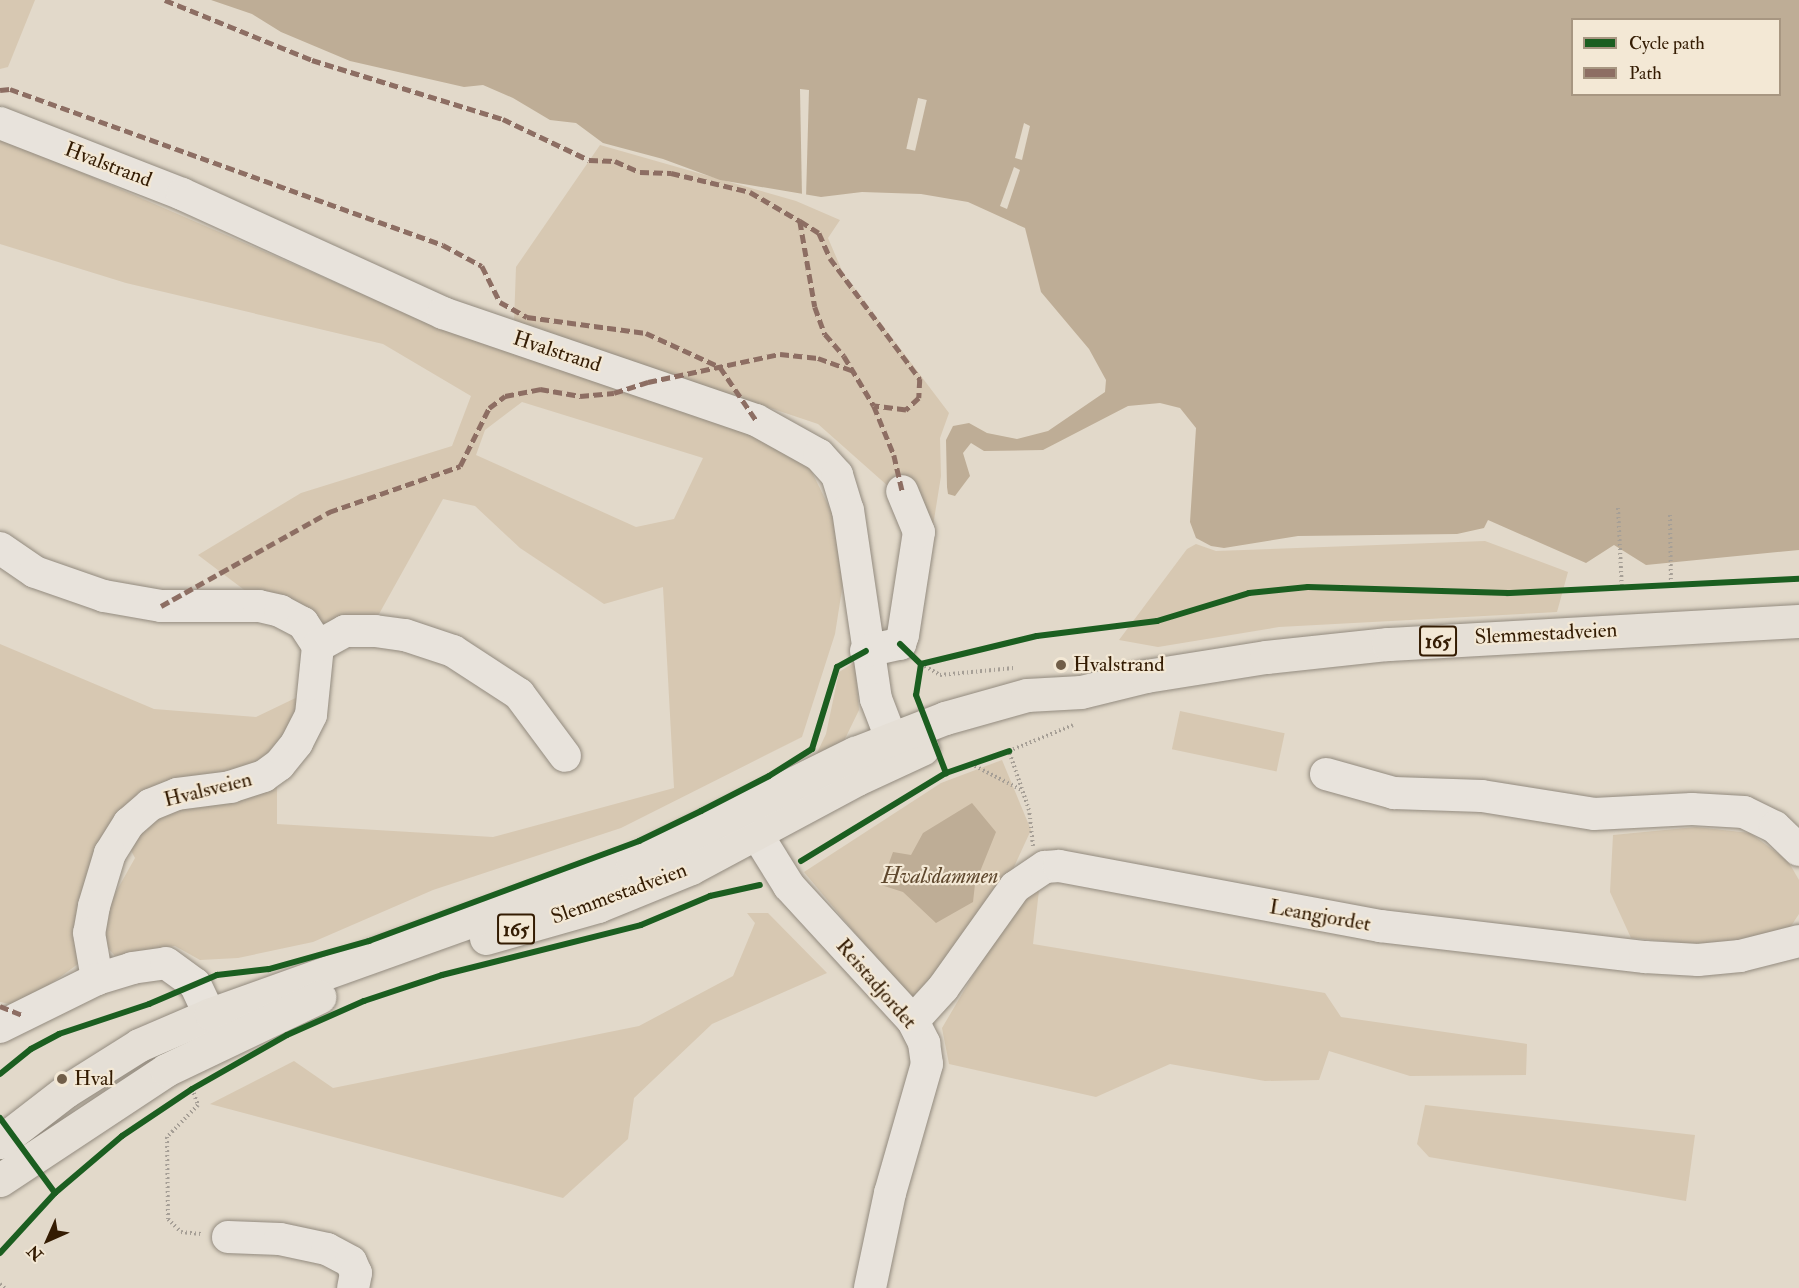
<!DOCTYPE html>
<html>
<head>
<meta charset="utf-8">
<style>
  body { margin:0 }
  #map { position:relative; width:1799px; height:1288px; overflow:hidden; background:#e2d9ca; font-family:"IM FELL Double Pica",serif }
  div>[style] { position:absolute }
  [style*='--x'] { left:calc(var(--x)*1px); top:calc(var(--y)*1px); width:calc(var(--w)*1px); rotate:calc(var(--a)*1deg) }
  .green>* { inset:0; background:#d7c8b2; transform-origin:0 0 }
  .water>* { inset:0; background:#bead96 }
  .pier>* { inset:0; background:#e2d9ca; transform-origin:0 0 }
  .path>* { height:4px; margin-top:-2px; transform-origin:0; background:repeating-linear-gradient(90deg,#a69f96 0 1.5px,transparent 0 4.5px) }
  .roads { filter:drop-shadow(0 0 2px #938b7f) drop-shadow(0 0 2px #938b7f) }
  .minor>* { height:32px; margin:-16px; padding:0 16px; transform-origin:16px; border-radius:16px; background:#e8e3dc }
  .major>* { height:33px; margin:-16.5px; padding:0 16.5px; transform-origin:16.5px; border-radius:16.5px; background:#e5dfd6 }
  .quiet>* { height:4.5px; margin-top:-2.25px; transform-origin:0; background:repeating-linear-gradient(90deg,#8d6e63 0 9px,transparent 0 13.5px) }
  .cycleway>* { height:6px; margin:-3px; padding:0 3px; transform-origin:3px; border-radius:3px; background:#1b5e20 }
  .dots>* { width:16px; height:16px; translate:-50% -50%; box-sizing:border-box; border:3px solid #f3e8d5; border-radius:50% }
  span { translate:-50% -50%; white-space:nowrap; text-align:center; line-height:1.15; -webkit-text-stroke:4.5px #f3e8d5; paint-order:stroke }
  .shield-label span { padding:2px 4px; background:#f3e8d5; border:2px solid; border-radius:4px; -webkit-text-stroke-width:0 }
  .shield-label { font-size:20px; color:#341c03; font-weight:700 }
  .street-label { font-size:21px; color:#341c03 }
  .poi-label { font-size:21px; color:#341c03 }
  .left { translate:0 -50%; text-align:left }
  .water-label { font-size:22px; color:#5f482e; font-style:italic }
  .legend { position:absolute; left:1571px; top:18px; width:210px; height:78px; box-sizing:border-box; background:#f3e8d5; border:2px solid #a79681; margin:0; padding:8px 10px; list-style:none; font-size:18px; color:#341c03 }
  .legend li { display:flex; align-items:center; gap:12px; height:30px }
  .legend b { width:30px; border:2px solid #a79681 }
  .north { position:absolute; left:18px; top:1210px; width:60px; height:60px; -webkit-text-stroke:4px #f3e8d5; paint-order:stroke; rotate:225deg; font-size:16px; font-weight:700; line-height:24px; text-align:center; color:#341c03 }
  .north::after { content:''; display:block; margin:auto; width:21px; height:27px; background:#341c03; clip-path:polygon(50% 0,100% 100%,50% 72%,0 100%) }
</style>
</head>
<body>
<div id="map">
  <div class="green">
    <i style="clip-path:polygon(0 0,35px 0,8px 67px,0 69px)"></i>
    <i style="clip-path:polygon(evenodd,0 137px,450px 332px,760px 434px,806px 460px,832px 513px,843px 583px,835px 634px,802px 737px,621px 828px,433px 890px,313px 942px,238px 958px,200px 960px,175px 946px,115px 956px,102px 941px,112px 899px,135px 858px,118px 826px,78px 964px,20px 1006px,0 1002px,0 644px,154px 709px,256px 717px,308px 692px,312px 662px,299px 631px,198px 555px,301px 493px,452px 446px,471px 396px,383px 344px,126px 283px,0 244px,0 137px,522px 402px,703px 458px,674px 519px,636px 527px,476px 455px,485px 430px,522px 402px,0 137px,443px 499px,475px 506px,520px 548px,604px 604px,663px 587px,674px 788px,493px 837px,277px 824px,277px 777px,338px 623px,374px 623px,443px 499px)"></i>
    <i style="clip-path:polygon(600px 145px,796px 201px,840px 220px,828px 238px,843px 273px,949px 413px,940px 438px,941px 476px,933px 526px,818px 424px,514px 322px,516px 267px)"></i>
    <i style="clip-path:polygon(1485px 541px,1568px 572px,1557px 612px,1279px 627px,1158px 647px,1119px 640px,1187px 549px,1196px 544px,1216px 551px)"></i>
    <i style="clip-path:polygon(855px 662px,859px 710px,842px 745px,816px 755px,826px 734px,839px 672px)"></i>
    <i style="left:1180px;top:711px;width:107px;height:39px;rotate:12deg"></i>
    <i style="clip-path:polygon(1002px 760px,1031px 830px,1007px 882px,935px 980px,911px 1000px,804px 872px,941px 783px)"></i>
    <i style="clip-path:polygon(1696px 827px,1750px 833px,1788px 861px,1799px 880px,1799px 914px,1783px 938px,1739px 948px,1631px 938px,1610px 892px,1613px 835px)"></i>
    <i style="clip-path:polygon(1040px 881px,1033px 944px,1325px 993px,1341px 1017px,1527px 1044px,1526px 1075px,1410px 1076px,1329px 1051px,1319px 1080px,1265px 1081px,1170px 1064px,1096px 1097px,949px 1064px,942px 1028px,1018px 899px)"></i>
    <i style="clip-path:polygon(747px 913px,768px 913px,827px 973px,712px 1024px,634px 1098px,628px 1139px,563px 1198px,210px 1104px,294px 1061px,333px 1088px,639px 1026px,733px 976px,755px 923px)"></i>
    <i style="clip-path:polygon(1425px 1105px,1695px 1135px,1686px 1201px,1429px 1157px,1417px 1144px)"></i>
  </div>
  <div class="water">
    <i style="clip-path:polygon(evenodd,211px 0,1799px 0,1799px 550px,1646px 565px,1614px 545px,1586px 563px,1488px 520px,1484px 528px,1457px 534px,1298px 536px,1224px 548px,1211px 546px,1196px 538px,1190px 522px,1196px 428px,1180px 408px,1160px 403px,1128px 406px,1043px 450px,984px 451px,971px 443px,963px 453px,970px 476px,955px 496px,948px 494px,947px 487px,946px 440px,953px 426px,969px 423px,987px 433px,1017px 439px,1048px 431px,1105px 392px,1106px 380px,1089px 349px,1041px 292px,1025px 228px,968px 202px,921px 194px,862px 192px,821px 197px,720px 180px,663px 159px,603px 143px,576px 123px,550px 120px,513px 98px,483px 85px,464px 87px,350px 61px,281px 32px,252px 14px,211px 0,1572px 20px,1780px 20px,1780px 94px,1572px 94px,1572px 20px)"></i>
    <i style="clip-path:polygon(972px 803px,996px 832px,975px 884px,973px 902px,936px 923px,903px 892px,881px 885px,893px 852px,911px 855px,923px 833px)"></i>
  </div>
  <div class="pier">
    <i style="clip-path:polygon(800px 89px,809px 90px,806px 198px,802px 197px)"></i>
    <i style="left:918px;top:98px;width:9px;height:52px;rotate:13deg"></i>
    <i style="clip-path:polygon(1024px 123px,1030px 126px,1022px 160px,1015px 158px)"></i>
    <i style="clip-path:polygon(1014px 167px,1020px 170px,1007px 209px,1000px 206px)"></i>
  </div>
  <div class="path">
    <i style="--x:1618;--y:508;--w:81;--a:87.2"></i>
    <i style="--x:1670;--y:515;--w:72;--a:89.2"></i>
    <i style="--x:921;--y:664;--w:22;--a:30"></i>
    <i style="--x:940;--y:675;--w:74;--a:-5.4"></i>
    <i style="--x:971;--y:764;--w:57;--a:27"></i>
    <i style="--x:1033;--y:846;--w:36;--a:-96"></i>
    <i style="--x:1029;--y:810;--w:62;--a:-108.7"></i>
    <i style="--x:1009;--y:751;--w:69;--a:-22.1"></i>
    <i style="--x:192;--y:1089;--w:17;--a:69"></i>
    <i style="--x:198;--y:1105;--w:45;--a:134.1"></i>
    <i style="--x:167;--y:1137;--w:82;--a:89.3"></i>
    <i style="--x:168;--y:1219;--w:18;--a:45"></i>
    <i style="--x:181;--y:1232;--w:20;--a:6"></i>
    <i style="--x:0;--y:1284;--w:6;--a:39"></i>
  </div>
  <div class="roads">
    <div class="minor">
      <i style="--x:0;--y:123;--w:195;--a:21.3"></i>
      <i style="--x:182;--y:194;--w:287;--a:24.5"></i>
      <i style="--x:443;--y:313;--w:331;--a:18.9"></i>
      <i style="--x:756;--y:420;--w:72;--a:29.1"></i>
      <i style="--x:819;--y:455;--w:27;--a:48"></i>
      <i style="--x:837;--y:475;--w:37;--a:73"></i>
      <i style="--x:848;--y:510;--w:191;--a:81.6"></i>
      <i style="--x:876;--y:699;--w:64;--a:69"></i>
      <i style="--x:0;--y:548;--w:42;--a:34.4"></i>
      <i style="--x:35;--y:572;--w:73;--a:19.2"></i>
      <i style="--x:104;--y:596;--w:58;--a:10"></i>
      <i style="--x:161;--y:606;--w:98;--a:0"></i>
      <i style="--x:259;--y:606;--w:22;--a:13"></i>
      <i style="--x:280;--y:611;--w:26;--a:28"></i>
      <i style="--x:303;--y:623;--w:27;--a:57"></i>
      <i style="--x:318;--y:646;--w:69;--a:95.8"></i>
      <i style="--x:311;--y:715;--w:31;--a:117"></i>
      <i style="--x:297;--y:743;--w:28;--a:129"></i>
      <i style="--x:279;--y:765;--w:19;--a:144"></i>
      <i style="--x:264;--y:776;--w:35;--a:162"></i>
      <i style="--x:231;--y:787;--w:54;--a:172.6"></i>
      <i style="--x:177;--y:794;--w:29;--a:158"></i>
      <i style="--x:150;--y:805;--w:28;--a:139"></i>
      <i style="--x:129;--y:823;--w:36;--a:122"></i>
      <i style="--x:110;--y:853;--w:55;--a:106.8"></i>
      <i style="--x:94;--y:906;--w:27;--a:100"></i>
      <i style="--x:89;--y:933;--w:47;--a:80.1"></i>
      <i style="--x:97;--y:979;--w:37;--a:-17"></i>
      <i style="--x:132;--y:968;--w:34;--a:-8"></i>
      <i style="--x:166;--y:963;--w:36;--a:36"></i>
      <i style="--x:195;--y:984;--w:59;--a:64.7"></i>
      <i style="--x:318;--y:646;--w:31;--a:-29"></i>
      <i style="--x:345;--y:631;--w:30;--a:0"></i>
      <i style="--x:375;--y:631;--w:30;--a:8"></i>
      <i style="--x:405;--y:635;--w:51;--a:18.4"></i>
      <i style="--x:453;--y:651;--w:79;--a:33.1"></i>
      <i style="--x:519;--y:694;--w:77;--a:53.4"></i>
      <i style="--x:866;--y:651;--w:35;--a:-12"></i>
      <i style="--x:900;--y:644;--w:9;--a:-72"></i>
      <i style="--x:903;--y:635;--w:104;--a:-81.2"></i>
      <i style="--x:919;--y:532;--w:44;--a:-112.5"></i>
      <i style="--x:1326;--y:774;--w:71;--a:15.6"></i>
      <i style="--x:1394;--y:793;--w:88;--a:2"></i>
      <i style="--x:1482;--y:796;--w:113;--a:9.1"></i>
      <i style="--x:1594;--y:814;--w:98;--a:-2.9"></i>
      <i style="--x:1692;--y:809;--w:52;--a:3.3"></i>
      <i style="--x:1744;--y:812;--w:34;--a:26"></i>
      <i style="--x:1775;--y:827;--w:33;--a:44"></i>
      <i style="--x:743;--y:812;--w:87;--a:58.1"></i>
      <i style="--x:789;--y:886;--w:183;--a:47.4"></i>
      <i style="--x:913;--y:1021;--w:25;--a:63"></i>
      <i style="--x:924;--y:1043;--w:21;--a:82"></i>
      <i style="--x:927;--y:1064;--w:134;--a:106"></i>
      <i style="--x:890;--y:1193;--w:97;--a:101.9"></i>
      <i style="--x:913;--y:1021;--w:45;--a:-47.7"></i>
      <i style="--x:943;--y:988;--w:124;--a:-54.5"></i>
      <i style="--x:1015;--y:887;--w:36;--a:-34"></i>
      <i style="--x:1045;--y:867;--w:14;--a:-4"></i>
      <i style="--x:1059;--y:866;--w:327;--a:10.6"></i>
      <i style="--x:1380;--y:926;--w:267;--a:6.7"></i>
      <i style="--x:1645;--y:957;--w:53;--a:3.2"></i>
      <i style="--x:1698;--y:960;--w:42;--a:-5.4"></i>
      <i style="--x:1740;--y:956;--w:61;--a:-14.3"></i>
      <i style="--x:0;--y:1027;--w:108;--a:-26.3"></i>
      <i style="--x:228;--y:1237;--w:52;--a:2.2"></i>
      <i style="--x:280;--y:1239;--w:48;--a:12"></i>
      <i style="--x:327;--y:1249;--w:27;--a:28"></i>
      <i style="--x:351;--y:1262;--w:12;--a:66"></i>
      <i style="--x:356;--y:1273;--w:15;--a:101"></i>
    </div>
    <div class="major">
      <i style="--x:486;--y:938;--w:116;--a:-15.9"></i>
      <i style="--x:598;--y:906;--w:100;--a:-22.2"></i>
      <i style="--x:691;--y:868;--w:188;--a:-28.2"></i>
      <i style="--x:857;--y:779;--w:72;--a:-24.8"></i>
      <i style="--x:0;--y:1142;--w:83;--a:-37.7"></i>
      <i style="--x:66;--y:1091;--w:86;--a:-32.2"></i>
      <i style="--x:139;--y:1045;--w:78;--a:-23.3"></i>
      <i style="--x:211;--y:1014;--w:447;--a:-19.7"></i>
      <i style="--x:632;--y:863;--w:249;--a:-26.3"></i>
      <i style="--x:855;--y:753;--w:97;--a:-21.3"></i>
      <i style="--x:945;--y:718;--w:85;--a:-15.7"></i>
      <i style="--x:1027;--y:695;--w:54;--a:-3.2"></i>
      <i style="--x:1081;--y:692;--w:67;--a:-13.8"></i>
      <i style="--x:1146;--y:676;--w:121;--a:-9"></i>
      <i style="--x:1266;--y:657;--w:123;--a:-6.1"></i>
      <i style="--x:1388;--y:644;--w:412;--a:-3.2"></i>
      <i style="--x:0;--y:1180;--w:199;--a:-33.5"></i>
      <i style="--x:166;--y:1070;--w:170;--a:-25.5"></i>
    </div>
  </div>
  <div class="quiet">
    <i style="--x:165;--y:0;--w:159;--a:22.2"></i>
    <i style="--x:312;--y:60;--w:200;--a:17.2"></i>
    <i style="--x:503;--y:119;--w:95;--a:25.5"></i>
    <i style="--x:589;--y:160;--w:26;--a:2"></i>
    <i style="--x:615;--y:161;--w:27;--a:24"></i>
    <i style="--x:640;--y:172;--w:31;--a:2"></i>
    <i style="--x:671;--y:173;--w:81;--a:13.5"></i>
    <i style="--x:750;--y:192;--w:58;--a:30.1"></i>
    <i style="--x:800;--y:221;--w:87;--a:80.1"></i>
    <i style="--x:815;--y:307;--w:29;--a:70"></i>
    <i style="--x:825;--y:334;--w:29;--a:49"></i>
    <i style="--x:844;--y:356;--w:58;--a:59"></i>
    <i style="--x:874;--y:406;--w:53;--a:67.8"></i>
    <i style="--x:894;--y:455;--w:37;--a:77"></i>
    <i style="--x:0;--y:90;--w:10;--a:-6"></i>
    <i style="--x:10;--y:89;--w:460;--a:19.8"></i>
    <i style="--x:443;--y:245;--w:44;--a:28.3"></i>
    <i style="--x:482;--y:266;--w:40;--a:63.4"></i>
    <i style="--x:500;--y:302;--w:31;--a:29"></i>
    <i style="--x:527;--y:317;--w:120;--a:7.7"></i>
    <i style="--x:646;--y:333;--w:81;--a:24.7"></i>
    <i style="--x:720;--y:367;--w:64;--a:55.8"></i>
    <i style="--x:800;--y:221;--w:22;--a:32"></i>
    <i style="--x:819;--y:233;--w:27;--a:66"></i>
    <i style="--x:830;--y:258;--w:151;--a:53.4"></i>
    <i style="--x:920;--y:379;--w:19;--a:93"></i>
    <i style="--x:919;--y:398;--w:18;--a:137"></i>
    <i style="--x:906;--y:410;--w:32;--a:-173"></i>
    <i style="--x:161;--y:606;--w:193;--a:-29.2"></i>
    <i style="--x:329;--y:512;--w:139;--a:-19.3"></i>
    <i style="--x:460;--y:466;--w:65;--a:-63.4"></i>
    <i style="--x:489;--y:408;--w:20;--a:-37"></i>
    <i style="--x:505;--y:396;--w:36;--a:-11"></i>
    <i style="--x:540;--y:389;--w:41;--a:9.9"></i>
    <i style="--x:580;--y:396;--w:34;--a:-5"></i>
    <i style="--x:614;--y:393;--w:36;--a:-18"></i>
    <i style="--x:648;--y:382;--w:135;--a:-12"></i>
    <i style="--x:780;--y:354;--w:38;--a:6"></i>
    <i style="--x:818;--y:358;--w:38;--a:20"></i>
    <i style="--x:0;--y:1006;--w:24;--a:22"></i>
  </div>
  <div class="cycleway">
    <i style="--x:900;--y:644;--w:29;--a:44"></i>
    <i style="--x:921;--y:664;--w:119;--a:-13.6"></i>
    <i style="--x:1037;--y:636;--w:121;--a:-7.1"></i>
    <i style="--x:1157;--y:621;--w:96;--a:-16.9"></i>
    <i style="--x:1249;--y:593;--w:59;--a:-5.8"></i>
    <i style="--x:1308;--y:587;--w:200;--a:1.7"></i>
    <i style="--x:1508;--y:593;--w:291;--a:-2.8"></i>
    <i style="--x:921;--y:664;--w:31;--a:99"></i>
    <i style="--x:916;--y:695;--w:84;--a:69"></i>
    <i style="--x:801;--y:861;--w:170;--a:-31.3"></i>
    <i style="--x:946;--y:773;--w:67;--a:-19.2"></i>
    <i style="--x:0;--y:1074;--w:40;--a:-39"></i>
    <i style="--x:31;--y:1049;--w:32;--a:-28"></i>
    <i style="--x:59;--y:1034;--w:95;--a:-18.4"></i>
    <i style="--x:149;--y:1004;--w:74;--a:-23.1"></i>
    <i style="--x:217;--y:975;--w:52;--a:-6.6"></i>
    <i style="--x:269;--y:969;--w:104;--a:-15.6"></i>
    <i style="--x:369;--y:941;--w:288;--a:-20.3"></i>
    <i style="--x:639;--y:841;--w:69;--a:-25.8"></i>
    <i style="--x:701;--y:811;--w:76;--a:-27.2"></i>
    <i style="--x:769;--y:776;--w:51;--a:-32.1"></i>
    <i style="--x:812;--y:749;--w:86;--a:-73"></i>
    <i style="--x:837;--y:667;--w:33;--a:-29"></i>
    <i style="--x:0;--y:1118;--w:93;--a:53.7"></i>
    <i style="--x:0;--y:1253;--w:81;--a:-47.5"></i>
    <i style="--x:55;--y:1193;--w:88;--a:-40.4"></i>
    <i style="--x:122;--y:1136;--w:84;--a:-33.9"></i>
    <i style="--x:192;--y:1089;--w:109;--a:-29.6"></i>
    <i style="--x:287;--y:1035;--w:84;--a:-23.8"></i>
    <i style="--x:364;--y:1001;--w:82;--a:-18.4"></i>
    <i style="--x:442;--y:975;--w:205;--a:-14.1"></i>
    <i style="--x:641;--y:925;--w:75;--a:-22.8"></i>
    <i style="--x:710;--y:896;--w:51;--a:-12.4"></i>
  </div>
  <div class="dots">
    <i style="left:1061px;top:665px;background:#715e49"></i>
    <i style="left:62px;top:1079px;background:#715e49"></i>
  </div>
  <div class="shield-label">
    <span style="left:1438px;top:641px">165</span>
    <span style="left:516px;top:929px">165</span>
  </div>
  <div class="street-label">
    <span style="left:108px;top:165px;rotate:21deg">Hvalstrand</span>
    <span style="left:557px;top:352px;rotate:18deg">Hvalstrand</span>
    <span style="left:1546px;top:634px;rotate:-3deg">Slemmestadveien</span>
    <span style="left:208px;top:790px;rotate:-14deg">Hvalsveien</span>
    <span style="left:619px;top:894px;rotate:-20deg">Slemmestadveien</span>
    <span style="left:1320px;top:916px;rotate:10deg">Leangjordet</span>
    <span style="left:876px;top:984px;rotate:49deg">Reistadjordet</span>
  </div>
  <div class="poi-label">
    <span class="left" style="left:1073px;top:665px">Hvalstrand</span>
    <span class="left" style="left:74px;top:1079px">Hval</span>
  </div>
  <div class="water-label">
    <span style="left:940px;top:877px">Hvalsdammen</span>
  </div>
  <ul class="legend">
  <li><b style="height:8px;background:#1b5e20"></b>Cycle path</li>
  <li><b style="height:8px;background:#8d6e63"></b>Path</li>
  </ul>
  <div class="north">N</div>
</div>
</body>
</html>
